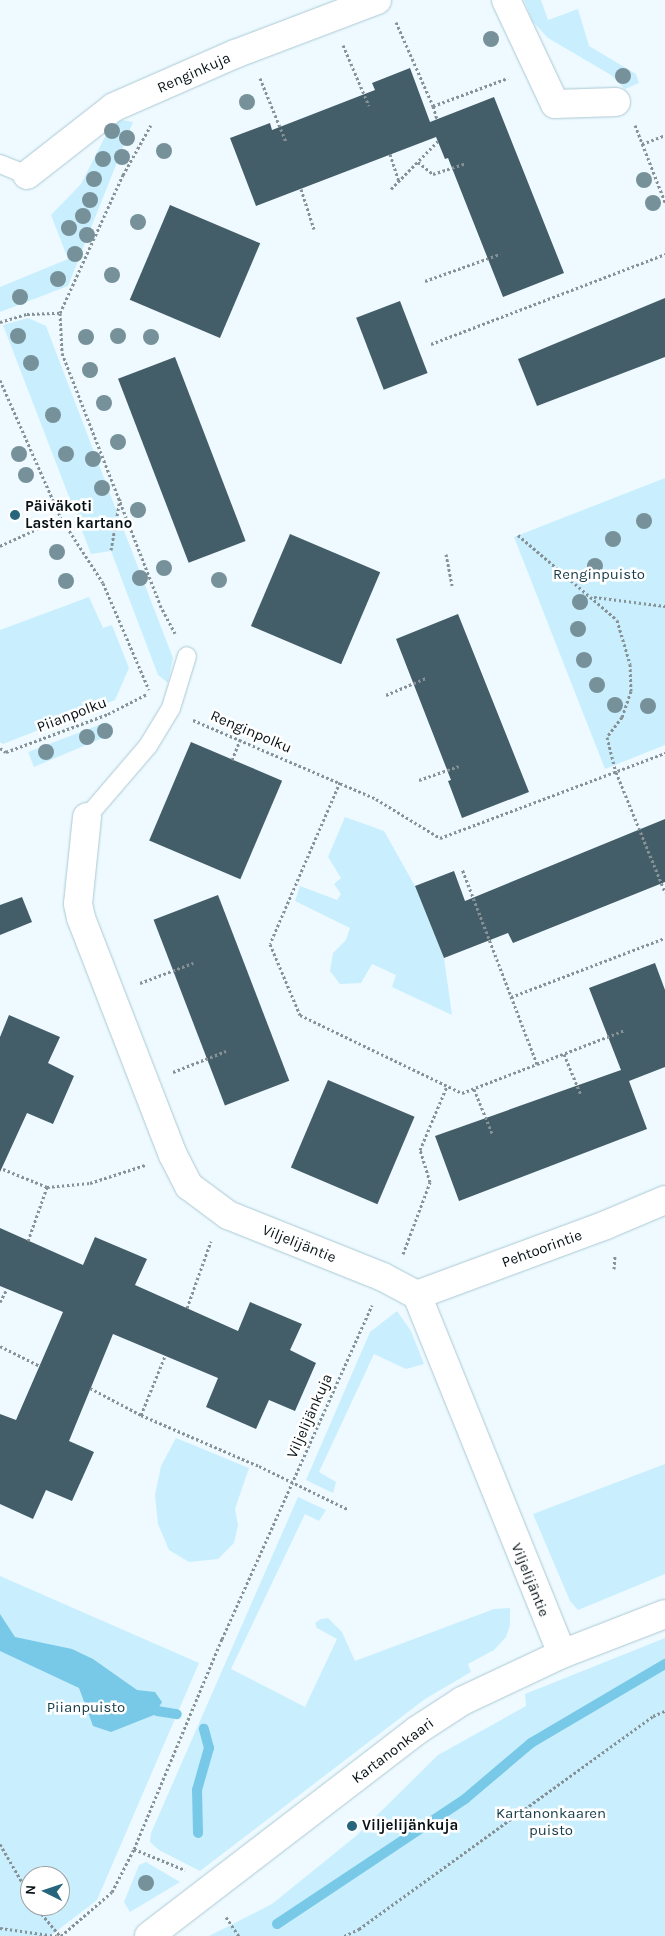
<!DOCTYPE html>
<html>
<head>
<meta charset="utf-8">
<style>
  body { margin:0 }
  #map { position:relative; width:665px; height:1936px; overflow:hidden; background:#eefaff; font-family:Karla,sans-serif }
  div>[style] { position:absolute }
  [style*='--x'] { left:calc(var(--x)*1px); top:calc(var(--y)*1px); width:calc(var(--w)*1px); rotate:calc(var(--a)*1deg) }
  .green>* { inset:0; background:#c9effe }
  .water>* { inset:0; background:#78c8e7 }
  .stream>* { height:10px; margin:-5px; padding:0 5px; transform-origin:5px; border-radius:5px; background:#78c8e7 }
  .building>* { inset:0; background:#445e69; transform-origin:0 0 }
  .path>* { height:3px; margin-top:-1.5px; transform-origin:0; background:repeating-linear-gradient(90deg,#869296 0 2.5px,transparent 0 5px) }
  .roads { filter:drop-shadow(0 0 1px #abc8d4) drop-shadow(0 0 1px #abc8d4) }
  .service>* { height:18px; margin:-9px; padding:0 9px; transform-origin:9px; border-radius:9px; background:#fff }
  .minor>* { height:28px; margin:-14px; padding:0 14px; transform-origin:14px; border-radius:14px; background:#fff }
  .tertiary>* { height:28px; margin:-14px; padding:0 14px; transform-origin:14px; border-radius:14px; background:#fff }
  .trees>* { width:16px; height:16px; margin:-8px; border-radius:50%; background:#77919a }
  .dots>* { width:14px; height:14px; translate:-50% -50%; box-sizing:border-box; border:2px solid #fff; border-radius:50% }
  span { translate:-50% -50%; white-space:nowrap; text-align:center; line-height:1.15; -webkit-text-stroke:5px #fff; paint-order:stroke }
  .street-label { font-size:15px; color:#061115 }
  .poi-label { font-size:15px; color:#061115; font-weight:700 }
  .left { translate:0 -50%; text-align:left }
  .park-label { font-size:15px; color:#153b48 }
  .north { position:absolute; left:20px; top:1866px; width:50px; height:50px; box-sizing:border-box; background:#fff; border:1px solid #9ba0a1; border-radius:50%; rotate:274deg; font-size:14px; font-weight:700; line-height:20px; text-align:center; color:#061115 }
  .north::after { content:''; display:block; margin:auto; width:18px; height:22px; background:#26657b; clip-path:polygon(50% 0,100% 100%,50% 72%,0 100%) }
</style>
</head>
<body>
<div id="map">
  <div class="green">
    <i style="clip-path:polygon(524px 0,541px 0,548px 20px,578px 9px,589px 46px,636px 74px,639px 83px,625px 89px,611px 75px,548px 38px,533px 22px)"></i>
    <i style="clip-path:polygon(122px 120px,133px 122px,68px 286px,0 312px,0 287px,68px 259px,51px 215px,81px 184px,112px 123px)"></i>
    <i style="clip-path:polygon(28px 318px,46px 326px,128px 541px,173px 658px,168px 683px,158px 675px,111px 551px,91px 554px,3px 325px)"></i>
    <i style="clip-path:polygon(665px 478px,665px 745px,605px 769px,514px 537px)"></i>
    <i style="clip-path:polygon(89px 597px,103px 628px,112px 625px,129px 668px,115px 700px,3px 744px,0 742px,0 630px)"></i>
    <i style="clip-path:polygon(107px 722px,112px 734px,34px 767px,28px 752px)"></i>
    <i style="clip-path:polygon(345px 817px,384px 831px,415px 886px,444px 958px,452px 1015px,392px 987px,396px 975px,372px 964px,361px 983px,340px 984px,330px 971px,333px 953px,346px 940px,350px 928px,295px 901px,300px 886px,337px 900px,341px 894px,334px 884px,341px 878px,328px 857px)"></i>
    <i style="clip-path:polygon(397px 1311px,411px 1331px,424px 1364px,406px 1369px,374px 1354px,319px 1472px,336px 1482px,333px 1493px,306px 1480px,370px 1332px)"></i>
    <i style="clip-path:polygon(176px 1438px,249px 1468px,235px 1509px,238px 1525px,234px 1543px,218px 1559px,189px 1562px,169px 1550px,158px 1524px,155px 1495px,161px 1466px)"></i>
    <i style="clip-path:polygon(665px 1464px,665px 1574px,578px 1610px,570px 1601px,533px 1514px)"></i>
    <i style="clip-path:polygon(298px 1497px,326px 1510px,319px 1521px,305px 1514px,231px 1669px,305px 1707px,337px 1639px,317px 1628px,315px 1623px,321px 1619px,328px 1618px,342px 1632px,355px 1661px,494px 1609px,510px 1608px,510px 1625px,506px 1637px,494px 1650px,468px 1664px,471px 1672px,425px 1699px,200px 1871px,159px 1850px,150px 1842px,151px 1833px)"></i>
    <i style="clip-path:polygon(evenodd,0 1576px,199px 1663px,97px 1900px,50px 1936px,0 1936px,0 1576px,30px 1876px,60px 1876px,60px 1906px,30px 1906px,30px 1876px)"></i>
    <i style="clip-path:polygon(665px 1638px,665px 1936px,209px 1936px,272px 1904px,356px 1836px,438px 1755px,526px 1706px,525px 1694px)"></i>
    <i style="clip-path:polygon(146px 1862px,180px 1882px,130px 1912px,124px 1902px,139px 1865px)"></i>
  </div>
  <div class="water">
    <i style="clip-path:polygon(0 1614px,15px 1637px,72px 1649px,93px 1659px,137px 1690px,155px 1692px,162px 1702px,154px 1715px,111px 1732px,93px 1726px,79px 1688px,0 1651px)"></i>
  </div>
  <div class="stream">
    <i style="--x:157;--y:1711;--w:20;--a:9"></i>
    <i style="--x:198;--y:1833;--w:43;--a:-91.3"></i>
    <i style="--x:197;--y:1790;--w:44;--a:-74.1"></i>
    <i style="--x:209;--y:1748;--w:20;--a:-105"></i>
    <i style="--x:277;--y:1924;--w:226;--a:-33.6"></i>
    <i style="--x:465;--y:1799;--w:87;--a:-40.3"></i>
    <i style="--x:531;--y:1743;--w:156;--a:-30.5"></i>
  </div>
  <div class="building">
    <i style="clip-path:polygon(410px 68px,430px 122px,494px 97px,564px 273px,503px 297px,448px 158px,445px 159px,434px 132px,436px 137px,256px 206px,230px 138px,270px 123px,272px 130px,375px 90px,372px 83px)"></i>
    <i style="left:170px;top:205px;width:98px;height:103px;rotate:23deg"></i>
    <i style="clip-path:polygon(665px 298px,665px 357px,537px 406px,518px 359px)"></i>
    <i style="left:400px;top:301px;width:77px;height:47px;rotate:69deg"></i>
    <i style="left:175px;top:357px;width:197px;height:61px;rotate:69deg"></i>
    <i style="left:290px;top:534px;width:98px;height:100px;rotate:23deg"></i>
    <i style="clip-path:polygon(458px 614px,529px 792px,462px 818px,448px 781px,451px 780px,396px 639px)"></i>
    <i style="left:191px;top:742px;width:99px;height:107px;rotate:23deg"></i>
    <i style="clip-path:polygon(665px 819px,665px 882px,513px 943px,508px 933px,444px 958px,415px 886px,454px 871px,465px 901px)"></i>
    <i style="left:218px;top:895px;width:199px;height:69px;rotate:69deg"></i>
    <i style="clip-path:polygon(22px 897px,32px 922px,0 935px,0 905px)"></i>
    <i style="clip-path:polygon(655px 963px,665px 990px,665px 1067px,629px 1081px,647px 1129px,459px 1201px,435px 1136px,621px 1070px,589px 988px)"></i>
    <i style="clip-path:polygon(9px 1015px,60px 1037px,48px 1063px,74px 1076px,53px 1124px,27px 1113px,0 1172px,0 1037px)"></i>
    <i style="left:328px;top:1080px;width:94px;height:95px;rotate:23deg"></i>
    <i style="clip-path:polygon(0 1228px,83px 1265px,95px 1237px,147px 1259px,135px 1285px,238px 1331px,250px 1302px,302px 1324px,290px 1350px,316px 1363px,295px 1411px,269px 1400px,256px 1429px,206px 1407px,218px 1378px,113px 1334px,69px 1441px,94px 1452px,72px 1501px,46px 1490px,33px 1519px,0 1504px,0 1414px,16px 1420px,63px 1312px,0 1286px)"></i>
  </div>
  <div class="path">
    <i style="--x:396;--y:22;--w:92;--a:66.2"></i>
    <i style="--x:433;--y:106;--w:80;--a:-20.5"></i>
    <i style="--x:343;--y:45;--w:66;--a:66.9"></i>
    <i style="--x:260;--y:78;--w:69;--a:67.9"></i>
    <i style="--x:433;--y:106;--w:14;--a:73"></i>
    <i style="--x:635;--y:125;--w:83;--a:68.7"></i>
    <i style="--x:642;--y:144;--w:25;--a:-21"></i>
    <i style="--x:390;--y:154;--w:28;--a:72"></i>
    <i style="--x:418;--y:162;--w:19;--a:39"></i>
    <i style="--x:433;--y:174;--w:35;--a:-18"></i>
    <i style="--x:301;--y:189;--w:42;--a:72"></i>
    <i style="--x:391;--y:189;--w:67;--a:-45.6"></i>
    <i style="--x:425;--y:281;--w:80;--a:-19.8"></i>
    <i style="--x:60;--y:313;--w:40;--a:87.1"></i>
    <i style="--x:62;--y:353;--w:270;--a:68.7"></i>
    <i style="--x:160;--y:605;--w:32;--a:62"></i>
    <i style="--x:0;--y:322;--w:28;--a:-17"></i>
    <i style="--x:27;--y:314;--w:33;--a:-2"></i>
    <i style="--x:60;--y:313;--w:152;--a:-65.5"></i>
    <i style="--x:123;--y:175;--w:57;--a:-60.8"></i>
    <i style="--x:431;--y:344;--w:251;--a:-21"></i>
    <i style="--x:0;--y:380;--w:151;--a:66.2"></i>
    <i style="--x:61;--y:518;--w:77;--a:57.1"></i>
    <i style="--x:103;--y:583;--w:116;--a:66.7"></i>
    <i style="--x:518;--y:535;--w:130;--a:40.6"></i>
    <i style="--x:617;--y:620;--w:46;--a:73.5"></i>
    <i style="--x:630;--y:664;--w:27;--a:88"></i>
    <i style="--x:631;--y:691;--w:28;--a:109"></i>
    <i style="--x:622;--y:717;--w:25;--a:127"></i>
    <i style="--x:607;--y:737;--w:36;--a:76"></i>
    <i style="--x:616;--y:772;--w:130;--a:67.8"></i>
    <i style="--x:0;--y:546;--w:67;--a:-24.7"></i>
    <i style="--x:111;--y:550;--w:52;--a:-80"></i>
    <i style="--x:446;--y:554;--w:32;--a:79"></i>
    <i style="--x:594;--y:597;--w:72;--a:7.2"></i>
    <i style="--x:386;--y:695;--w:43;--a:-23"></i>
    <i style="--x:193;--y:720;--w:199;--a:23.3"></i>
    <i style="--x:376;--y:799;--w:75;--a:31.4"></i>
    <i style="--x:440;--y:838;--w:241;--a:-20.7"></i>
    <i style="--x:0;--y:748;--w:7;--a:34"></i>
    <i style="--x:6;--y:752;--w:109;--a:-20.4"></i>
    <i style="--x:108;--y:714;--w:44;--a:-27.1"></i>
    <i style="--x:232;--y:760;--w:22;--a:-68"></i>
    <i style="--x:419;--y:780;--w:42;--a:-19.3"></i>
    <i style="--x:340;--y:782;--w:176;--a:113.4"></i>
    <i style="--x:270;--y:944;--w:77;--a:67.1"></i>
    <i style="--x:300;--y:1015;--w:180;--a:25.7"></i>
    <i style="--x:462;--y:1093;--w:80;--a:-21.1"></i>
    <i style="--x:537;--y:1064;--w:209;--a:-111"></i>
    <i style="--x:140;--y:983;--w:57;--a:-20.7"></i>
    <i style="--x:511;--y:997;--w:165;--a:-21"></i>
    <i style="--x:564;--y:1054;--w:44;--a:67.5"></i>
    <i style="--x:537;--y:1064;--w:94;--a:-21.1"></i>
    <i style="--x:173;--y:1072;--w:57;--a:-21.6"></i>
    <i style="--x:474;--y:1089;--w:48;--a:67.8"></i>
    <i style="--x:3;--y:1169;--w:48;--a:22.2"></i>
    <i style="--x:47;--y:1187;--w:43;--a:-5.3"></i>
    <i style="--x:90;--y:1183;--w:58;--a:-18.1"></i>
    <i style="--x:28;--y:1241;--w:57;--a:-70.6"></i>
    <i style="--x:403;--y:1254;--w:77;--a:-69.4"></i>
    <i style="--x:430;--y:1182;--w:34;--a:-107"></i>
    <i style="--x:420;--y:1150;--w:69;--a:-67.1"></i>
    <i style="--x:614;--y:1269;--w:14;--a:-86"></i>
    <i style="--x:0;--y:1302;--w:15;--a:-62"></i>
    <i style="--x:187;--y:1308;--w:71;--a:-70.3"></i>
    <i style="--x:0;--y:1346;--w:45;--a:26.6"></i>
    <i style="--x:90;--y:1388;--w:58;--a:27.9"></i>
    <i style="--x:141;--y:1415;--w:129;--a:23.4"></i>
    <i style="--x:259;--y:1466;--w:98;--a:26"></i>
    <i style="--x:141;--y:1415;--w:64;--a:-67.9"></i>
    <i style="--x:0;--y:1844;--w:60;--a:60"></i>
    <i style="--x:134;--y:1849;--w:55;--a:22.4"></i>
    <i style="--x:35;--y:1906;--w:39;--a:50"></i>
    <i style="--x:226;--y:1917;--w:23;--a:56"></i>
    <i style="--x:0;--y:1928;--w:57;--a:8.1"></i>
    <i style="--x:61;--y:1936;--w:67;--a:-40.8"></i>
    <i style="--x:112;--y:1892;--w:48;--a:-62.9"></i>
    <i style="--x:134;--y:1849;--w:228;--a:-67.3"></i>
    <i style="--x:222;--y:1639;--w:366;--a:-65.8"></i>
    <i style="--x:344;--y:1936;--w:17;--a:-25"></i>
    <i style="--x:359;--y:1929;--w:363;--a:-35.9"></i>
    <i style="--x:653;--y:1716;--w:13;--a:-23"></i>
  </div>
  <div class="roads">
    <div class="service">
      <i style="--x:0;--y:164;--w:29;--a:22"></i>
      <i style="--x:87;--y:817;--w:94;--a:-49.3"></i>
      <i style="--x:148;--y:746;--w:44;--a:-58.8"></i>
      <i style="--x:171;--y:708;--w:54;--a:-72.9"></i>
    </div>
    <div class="minor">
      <i style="--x:506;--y:0;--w:115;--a:64.8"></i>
      <i style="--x:555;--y:104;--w:61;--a:-1.9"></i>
      <i style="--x:27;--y:175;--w:110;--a:-38"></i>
      <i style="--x:114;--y:107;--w:132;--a:-23.7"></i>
      <i style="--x:235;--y:54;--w:152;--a:-20.8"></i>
      <i style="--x:87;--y:817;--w:87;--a:95.9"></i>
      <i style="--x:78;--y:904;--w:14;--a:78"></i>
      <i style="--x:81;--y:918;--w:254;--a:68.8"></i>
      <i style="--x:173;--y:1155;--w:35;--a:63"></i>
      <i style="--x:189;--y:1186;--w:49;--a:36.6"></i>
      <i style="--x:228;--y:1215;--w:167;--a:21.8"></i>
      <i style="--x:383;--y:1277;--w:38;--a:28"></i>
      <i style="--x:417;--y:1295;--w:387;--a:68"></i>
      <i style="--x:417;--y:1295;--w:202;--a:-20.3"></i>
      <i style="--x:606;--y:1225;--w:64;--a:-23"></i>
    </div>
    <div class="tertiary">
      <i style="--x:149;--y:1936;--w:337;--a:-37.5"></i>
      <i style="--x:416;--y:1731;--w:55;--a:-33.1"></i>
      <i style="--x:462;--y:1701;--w:110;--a:-25.2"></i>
      <i style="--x:562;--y:1654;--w:110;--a:-21.2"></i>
    </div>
  </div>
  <div class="trees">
    <i style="left:491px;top:39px"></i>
    <i style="left:623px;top:76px"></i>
    <i style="left:247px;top:102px"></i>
    <i style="left:112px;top:131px"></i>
    <i style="left:127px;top:138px"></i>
    <i style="left:164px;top:151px"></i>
    <i style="left:122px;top:157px"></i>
    <i style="left:103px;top:159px"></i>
    <i style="left:94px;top:179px"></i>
    <i style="left:644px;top:180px"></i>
    <i style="left:90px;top:200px"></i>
    <i style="left:653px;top:203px"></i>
    <i style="left:83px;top:216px"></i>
    <i style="left:138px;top:222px"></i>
    <i style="left:69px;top:228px"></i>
    <i style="left:87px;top:235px"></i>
    <i style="left:75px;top:254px"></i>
    <i style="left:112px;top:275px"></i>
    <i style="left:58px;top:279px"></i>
    <i style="left:20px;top:297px"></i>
    <i style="left:18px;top:336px"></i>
    <i style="left:118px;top:336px"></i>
    <i style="left:86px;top:337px"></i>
    <i style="left:151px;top:337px"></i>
    <i style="left:31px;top:363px"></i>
    <i style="left:90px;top:370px"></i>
    <i style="left:104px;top:403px"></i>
    <i style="left:53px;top:415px"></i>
    <i style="left:118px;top:442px"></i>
    <i style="left:19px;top:454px"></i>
    <i style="left:66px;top:454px"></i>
    <i style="left:93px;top:459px"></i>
    <i style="left:26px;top:475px"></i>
    <i style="left:102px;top:488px"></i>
    <i style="left:138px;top:510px"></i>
    <i style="left:644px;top:521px"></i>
    <i style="left:613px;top:539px"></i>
    <i style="left:57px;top:552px"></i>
    <i style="left:595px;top:566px"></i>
    <i style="left:164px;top:568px"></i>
    <i style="left:140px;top:578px"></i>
    <i style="left:219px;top:580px"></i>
    <i style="left:66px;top:581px"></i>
    <i style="left:580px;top:602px"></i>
    <i style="left:578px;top:629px"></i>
    <i style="left:584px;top:660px"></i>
    <i style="left:597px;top:685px"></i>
    <i style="left:615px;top:705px"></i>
    <i style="left:648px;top:706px"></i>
    <i style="left:105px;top:731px"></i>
    <i style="left:87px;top:737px"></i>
    <i style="left:46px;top:752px"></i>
    <i style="left:146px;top:1883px"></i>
  </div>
  <div class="dots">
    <i style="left:15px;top:515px;background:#26657b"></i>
    <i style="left:352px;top:1826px;background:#26657b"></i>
  </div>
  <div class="street-label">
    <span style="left:194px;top:73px;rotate:-24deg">Renginkuja</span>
    <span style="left:72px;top:715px;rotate:-21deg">Piianpolku</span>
    <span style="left:251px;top:732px;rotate:23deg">Renginpolku</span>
    <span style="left:299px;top:1244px;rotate:22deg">Viljelijäntie</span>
    <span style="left:542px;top:1249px;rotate:-20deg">Pehtoorintie</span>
    <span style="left:310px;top:1416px;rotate:-66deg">Viljelijänkuja</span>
    <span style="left:530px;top:1580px;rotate:68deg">Viljelijäntie</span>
    <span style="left:393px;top:1751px;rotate:-37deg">Kartanonkaari</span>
  </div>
  <div class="poi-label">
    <span class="left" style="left:25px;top:515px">Päiväkoti<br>Lasten kartano</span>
    <span class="left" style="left:362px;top:1826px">Viljelijänkuja</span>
  </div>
  <div class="park-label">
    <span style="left:599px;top:575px">Renginpuisto</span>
    <span style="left:86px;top:1708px">Piianpuisto</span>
    <span style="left:551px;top:1822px">Kartanonkaaren<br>puisto</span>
  </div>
  <div class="north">N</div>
</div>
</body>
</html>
